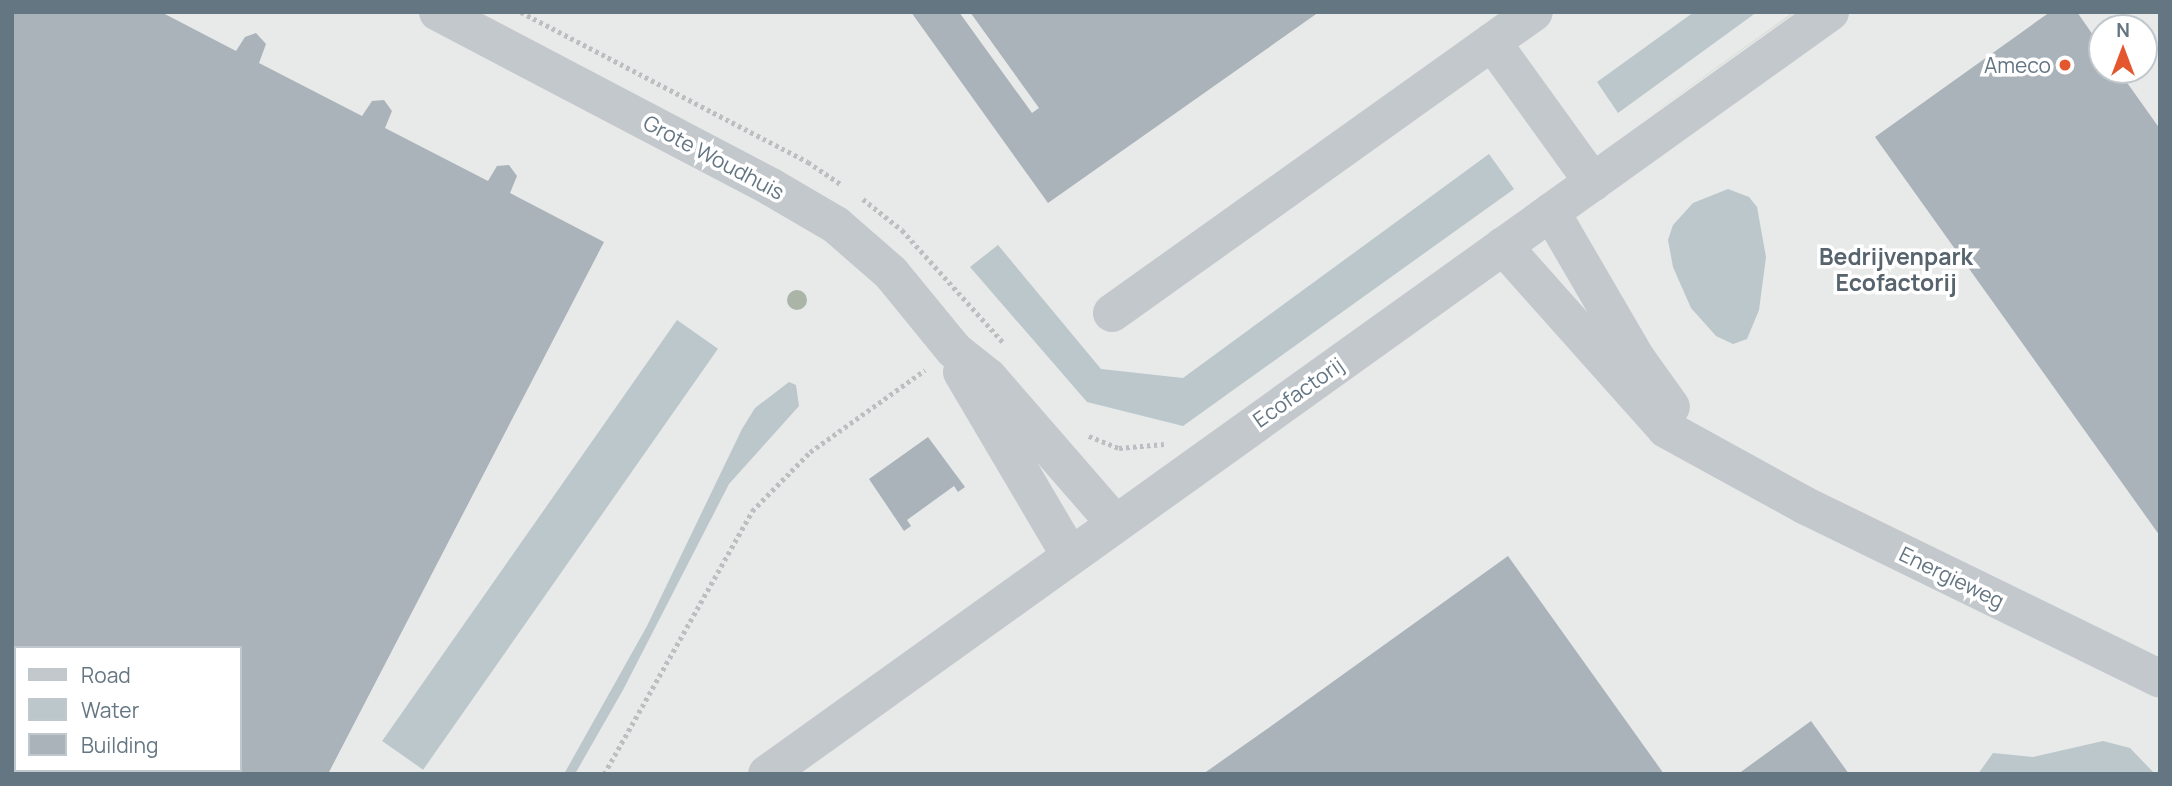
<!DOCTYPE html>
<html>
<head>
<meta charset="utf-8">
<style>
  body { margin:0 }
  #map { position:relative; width:2172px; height:786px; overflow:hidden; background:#fafaf8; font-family:Manrope,sans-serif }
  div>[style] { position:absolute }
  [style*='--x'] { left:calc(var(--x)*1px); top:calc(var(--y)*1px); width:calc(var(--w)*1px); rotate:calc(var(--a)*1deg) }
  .built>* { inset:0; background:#e8e9e9 }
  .green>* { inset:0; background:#dadfd7 }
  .water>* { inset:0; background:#bbc7cb; transform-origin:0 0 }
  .building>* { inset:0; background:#aab3b9 }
  .path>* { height:4.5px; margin-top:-2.25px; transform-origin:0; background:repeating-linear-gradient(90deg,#bbbfc2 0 3.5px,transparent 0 7px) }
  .minor>* { height:38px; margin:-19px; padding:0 19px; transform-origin:19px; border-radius:19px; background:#c3c8cc }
  .trees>* { width:20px; height:20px; margin:-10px; border-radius:50%; background:#aab4a7 }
  .dots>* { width:19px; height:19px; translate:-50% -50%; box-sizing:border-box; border:4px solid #fff; border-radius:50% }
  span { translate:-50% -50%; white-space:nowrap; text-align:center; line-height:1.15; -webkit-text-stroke:7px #fff; paint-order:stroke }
  .poi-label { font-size:21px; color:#657683 }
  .right { translate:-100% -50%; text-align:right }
  .street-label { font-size:21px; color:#657683 }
  .neighbourhood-label { font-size:23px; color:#57646e; font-weight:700 }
  .frame { position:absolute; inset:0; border:14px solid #657683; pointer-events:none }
  .legend { position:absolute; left:14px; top:646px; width:228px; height:126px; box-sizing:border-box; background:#fff; border:2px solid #c1c8cd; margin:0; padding:9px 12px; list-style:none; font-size:21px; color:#657683 }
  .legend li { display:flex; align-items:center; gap:14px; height:35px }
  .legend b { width:35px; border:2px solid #c1c8cd }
  .north { position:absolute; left:2088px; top:14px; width:70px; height:70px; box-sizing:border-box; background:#fff; border:2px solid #c1c8cd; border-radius:50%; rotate:0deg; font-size:19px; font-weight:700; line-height:28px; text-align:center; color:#657683 }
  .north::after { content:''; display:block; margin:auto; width:24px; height:32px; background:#e4572e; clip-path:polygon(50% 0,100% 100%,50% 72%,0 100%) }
</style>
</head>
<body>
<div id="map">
  <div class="built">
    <i style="clip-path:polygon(evenodd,12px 12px,2160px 12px,2160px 774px,12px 774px,12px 12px,2102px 28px,2144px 28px,2144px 70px,2102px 70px,2102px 28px,12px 12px,16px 648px,240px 648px,240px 770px,16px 770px,16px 648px)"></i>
  </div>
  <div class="green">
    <i style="clip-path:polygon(1793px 12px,1796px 12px,1628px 131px)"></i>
  </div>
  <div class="water">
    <i style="clip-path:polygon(1694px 12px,1757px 12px,1618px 113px,1597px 82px)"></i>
    <i style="clip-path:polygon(1489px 154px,1514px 189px,1183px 426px,1087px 402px,970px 267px,998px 245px,1101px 369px,1183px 378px)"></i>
    <i style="clip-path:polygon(1728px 189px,1749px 197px,1757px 207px,1766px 257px,1759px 310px,1747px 339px,1733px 344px,1716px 336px,1691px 308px,1673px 267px,1668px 240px,1673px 225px,1693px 203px)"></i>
    <i style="left:677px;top:320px;width:50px;height:514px;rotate:35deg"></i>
    <i style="clip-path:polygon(789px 382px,796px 385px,799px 406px,729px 484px,623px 690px,575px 774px,564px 774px,647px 626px,742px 429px,755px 408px)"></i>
    <i style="clip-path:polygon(2103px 741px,2130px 748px,2155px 774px,1978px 774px,1993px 753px,2033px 757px)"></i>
  </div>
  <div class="building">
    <i style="clip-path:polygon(12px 12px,161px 12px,236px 51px,245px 37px,256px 33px,266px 44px,259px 63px,362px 116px,372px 101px,384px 100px,392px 111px,385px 128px,488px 181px,497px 166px,509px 165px,517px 176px,510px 193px,604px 242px,328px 774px,135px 770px,240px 770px,240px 648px,16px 648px,16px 708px,12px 707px)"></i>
    <i style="clip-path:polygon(911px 12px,959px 12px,1032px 113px,1039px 108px,970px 12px,1319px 12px,1048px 203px)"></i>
    <i style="clip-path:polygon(2050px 12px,2077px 12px,2102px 48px,2102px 70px,2118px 70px,2160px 129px,2160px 536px,1875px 137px)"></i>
    <i style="clip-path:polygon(928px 437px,965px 487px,958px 492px,954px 486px,907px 520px,911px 526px,904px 531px,869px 479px)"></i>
    <i style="clip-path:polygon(1508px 556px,1664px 774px,1203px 774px,1274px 724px)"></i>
    <i style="clip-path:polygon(1811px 721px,1849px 774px,1738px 774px)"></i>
  </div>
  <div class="path">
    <i style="--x:521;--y:12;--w:324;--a:27.6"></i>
    <i style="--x:808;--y:162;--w:40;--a:34"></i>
    <i style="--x:863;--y:199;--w:50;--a:38.5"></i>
    <i style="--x:902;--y:230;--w:151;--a:48"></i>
    <i style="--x:1089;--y:436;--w:32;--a:22"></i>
    <i style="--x:1119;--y:448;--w:45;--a:-5.1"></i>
    <i style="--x:604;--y:774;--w:302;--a:-60.6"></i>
    <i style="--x:752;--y:511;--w:83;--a:-45.5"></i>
    <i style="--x:810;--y:452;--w:141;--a:-35.5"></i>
  </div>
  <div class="minor">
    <i style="--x:438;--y:12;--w:376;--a:27.7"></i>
    <i style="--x:771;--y:187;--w:75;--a:30.3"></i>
    <i style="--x:836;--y:225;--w:73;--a:41.1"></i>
    <i style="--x:891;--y:273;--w:99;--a:50.7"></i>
    <i style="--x:954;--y:350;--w:43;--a:38.5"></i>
    <i style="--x:988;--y:377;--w:192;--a:49"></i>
    <i style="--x:1492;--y:42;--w:173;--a:54.2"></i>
    <i style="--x:1551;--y:212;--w:169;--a:59.8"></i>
    <i style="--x:1636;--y:358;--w:60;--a:54.5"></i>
    <i style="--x:1503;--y:246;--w:245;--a:48.3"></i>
    <i style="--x:1666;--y:429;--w:158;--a:28.8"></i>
    <i style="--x:1804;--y:505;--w:396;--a:26"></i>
    <i style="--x:1112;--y:313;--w:518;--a:-35.5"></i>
    <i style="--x:962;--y:372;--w:211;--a:59.5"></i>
    <i style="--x:767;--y:774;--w:1308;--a:-35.63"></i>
  </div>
  <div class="trees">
    <i style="left:797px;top:300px"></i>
  </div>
  <div class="dots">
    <i style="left:2065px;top:65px;background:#e4572e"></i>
  </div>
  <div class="poi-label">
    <span class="right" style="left:2051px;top:65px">Ameco</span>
  </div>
  <div class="street-label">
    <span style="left:714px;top:157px;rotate:28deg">Grote Woudhuis</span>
    <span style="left:1298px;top:392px;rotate:-35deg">Ecofactorij</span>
    <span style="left:1952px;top:577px;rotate:26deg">Energieweg</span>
  </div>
  <div class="neighbourhood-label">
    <span style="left:1896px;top:269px">Bedrijvenpark<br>Ecofactorij</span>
  </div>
  <div class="frame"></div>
  <ul class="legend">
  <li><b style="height:9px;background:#c3c8cc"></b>Road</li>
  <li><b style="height:19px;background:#bbc7cb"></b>Water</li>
  <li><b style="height:19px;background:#aab3b9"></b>Building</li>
  </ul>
  <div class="north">N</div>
</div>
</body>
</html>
